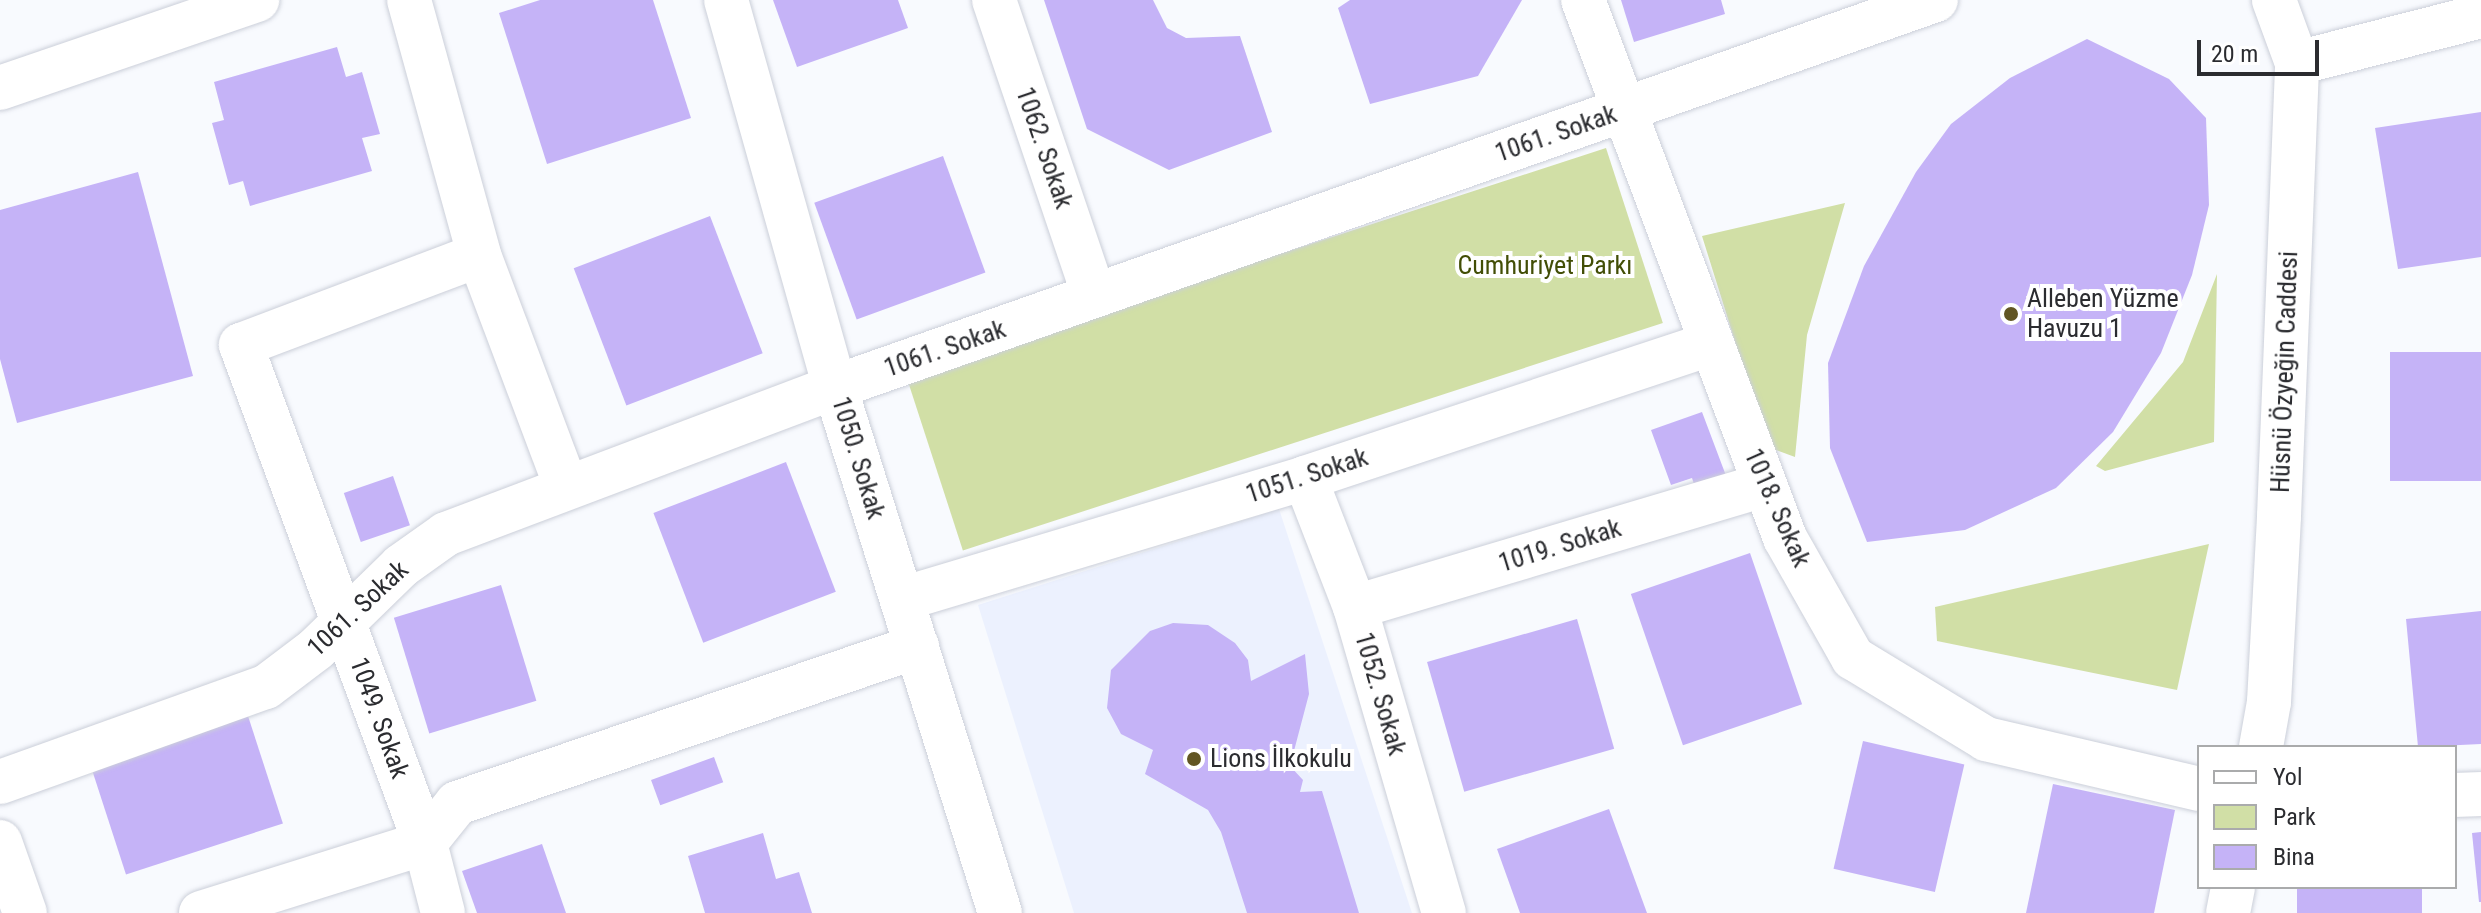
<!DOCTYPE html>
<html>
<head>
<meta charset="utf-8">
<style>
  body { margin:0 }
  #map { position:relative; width:2481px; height:913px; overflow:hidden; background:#f8fafe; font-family:"Roboto Condensed",sans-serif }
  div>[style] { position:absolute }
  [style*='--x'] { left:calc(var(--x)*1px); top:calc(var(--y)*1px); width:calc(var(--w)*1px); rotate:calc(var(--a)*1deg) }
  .built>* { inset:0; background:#ecf1fe }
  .green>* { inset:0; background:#d1dfa6; transform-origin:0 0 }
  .building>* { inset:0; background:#c5b3f7; transform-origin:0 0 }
  .roads { filter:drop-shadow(0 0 2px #cbcfd9) drop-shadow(0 0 2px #cbcfd9) }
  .minor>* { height:44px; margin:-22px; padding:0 22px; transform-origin:22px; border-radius:22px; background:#fff }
  .secondary>* { height:44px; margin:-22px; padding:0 22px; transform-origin:22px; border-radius:22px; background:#fff }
  .dots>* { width:22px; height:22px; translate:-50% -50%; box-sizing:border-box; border:4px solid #fff; border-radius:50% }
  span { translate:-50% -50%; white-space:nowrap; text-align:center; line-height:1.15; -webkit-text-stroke:8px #fff; paint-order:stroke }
  .street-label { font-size:26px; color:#2b2c30 }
  .park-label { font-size:26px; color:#424e06 }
  .poi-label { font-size:26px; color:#2b2c30 }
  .left { translate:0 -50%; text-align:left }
  .legend { position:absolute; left:2197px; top:745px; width:260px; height:144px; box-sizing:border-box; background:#fff; border:2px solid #aaabac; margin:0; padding:10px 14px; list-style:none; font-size:24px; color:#2b2c30 }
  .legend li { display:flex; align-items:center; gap:16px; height:40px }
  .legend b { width:40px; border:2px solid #aaabac }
  .scale { position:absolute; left:2197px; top:40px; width:122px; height:36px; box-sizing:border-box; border:4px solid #2b2c30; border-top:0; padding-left:10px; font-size:24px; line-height:28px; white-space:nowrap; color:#2b2c30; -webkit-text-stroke:6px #fff; paint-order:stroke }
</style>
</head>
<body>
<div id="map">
  <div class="built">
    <i style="clip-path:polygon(1279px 509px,1412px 913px,1074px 913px,978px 605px)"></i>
  </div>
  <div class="green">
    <i style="left:1606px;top:148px;width:184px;height:736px;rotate:72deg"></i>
    <i style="clip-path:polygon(1845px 203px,1807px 335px,1795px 457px,1768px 447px,1702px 236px)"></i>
    <i style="clip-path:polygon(2217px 274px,2214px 442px,2105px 471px,2096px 466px,2183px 362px)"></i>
    <i style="clip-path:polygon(2209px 544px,2177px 690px,1937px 641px,1935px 607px)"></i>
  </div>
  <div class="building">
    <i style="clip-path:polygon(540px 0,653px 0,691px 118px,547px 164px,499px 13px)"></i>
    <i style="clip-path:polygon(773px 0,898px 0,908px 28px,797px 67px)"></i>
    <i style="clip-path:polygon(1044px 0,1153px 0,1167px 28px,1186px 38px,1240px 36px,1272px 132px,1169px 170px,1087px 129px)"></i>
    <i style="clip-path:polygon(1350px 0,1522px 0,1478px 76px,1370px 104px,1338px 8px)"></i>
    <i style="clip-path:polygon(1621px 0,1721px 0,1725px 14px,1634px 42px)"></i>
    <i style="clip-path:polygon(2087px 39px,2169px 79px,2206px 118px,2209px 205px,2192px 275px,2161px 353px,2113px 432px,2056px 488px,1965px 530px,1867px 542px,1830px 448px,1828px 363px,1864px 266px,1916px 172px,1951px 124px,2010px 78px)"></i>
    <i style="clip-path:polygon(337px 47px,346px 77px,362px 72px,380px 134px,362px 138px,372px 171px,250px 206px,243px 181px,229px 185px,212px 123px,224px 120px,214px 82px)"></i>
    <i style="clip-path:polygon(2481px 112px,2481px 257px,2398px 269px,2375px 128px)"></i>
    <i style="left:943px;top:156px;width:124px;height:137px;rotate:70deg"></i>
    <i style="clip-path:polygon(138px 172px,193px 376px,17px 423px,0 359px,0 210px)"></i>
    <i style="left:710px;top:216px;width:147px;height:146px;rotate:69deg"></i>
    <i style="left:2481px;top:352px;width:129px;height:91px;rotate:90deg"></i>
    <i style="clip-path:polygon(1702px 412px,1728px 481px,1697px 493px,1692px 478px,1671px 485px,1651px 430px)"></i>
    <i style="left:786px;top:462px;width:139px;height:142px;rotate:69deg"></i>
    <i style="left:393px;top:476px;width:52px;height:52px;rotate:71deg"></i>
    <i style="left:1750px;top:553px;width:160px;height:126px;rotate:71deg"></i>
    <i style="left:501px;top:585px;width:121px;height:112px;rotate:73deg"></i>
    <i style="clip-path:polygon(2481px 611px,2481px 744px,2418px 747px,2406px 619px)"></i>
    <i style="left:1577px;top:619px;width:135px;height:156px;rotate:74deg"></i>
    <i style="clip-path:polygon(1173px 623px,1208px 625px,1235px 643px,1248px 660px,1251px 681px,1305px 654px,1309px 694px,1290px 766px,1303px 780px,1300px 792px,1322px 791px,1359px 913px,1247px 913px,1221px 832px,1208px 810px,1145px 774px,1153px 750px,1121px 734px,1107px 708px,1111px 670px,1150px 631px)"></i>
    <i style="left:248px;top:716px;width:113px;height:165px;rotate:72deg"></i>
    <i style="left:1863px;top:741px;width:104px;height:131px;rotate:13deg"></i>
    <i style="left:714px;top:757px;width:27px;height:67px;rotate:70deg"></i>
    <i style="clip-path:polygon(2053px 784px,2175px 810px,2154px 913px,2026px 913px)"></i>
    <i style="clip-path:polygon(1609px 809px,1647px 913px,1520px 913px,1497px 849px)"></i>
    <i style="clip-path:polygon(2481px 832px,2481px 902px,2479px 902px,2472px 833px)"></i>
    <i style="clip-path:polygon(763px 833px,776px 879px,799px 872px,812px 913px,705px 913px,688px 856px)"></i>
    <i style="clip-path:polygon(542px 844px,566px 913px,477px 913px,462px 871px)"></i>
    <i style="left:2297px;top:887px;width:125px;height:26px"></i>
  </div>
  <div class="roads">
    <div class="minor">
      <i style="--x:409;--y:0;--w:264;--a:74.6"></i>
      <i style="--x:479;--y:255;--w:248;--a:69.4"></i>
      <i style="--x:726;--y:0;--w:402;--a:74.3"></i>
      <i style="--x:835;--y:387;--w:551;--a:72.58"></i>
      <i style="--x:994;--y:0;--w:312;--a:71.3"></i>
      <i style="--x:1583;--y:0;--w:575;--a:69.42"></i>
      <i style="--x:1785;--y:538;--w:138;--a:60.5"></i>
      <i style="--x:1853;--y:658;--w:156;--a:31.3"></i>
      <i style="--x:1986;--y:739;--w:219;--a:13.2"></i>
      <i style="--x:2297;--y:63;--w:190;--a:-14.3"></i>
      <i style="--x:0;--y:88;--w:272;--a:-18.9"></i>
      <i style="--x:1305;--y:478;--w:138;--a:68.8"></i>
      <i style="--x:1355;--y:607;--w:319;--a:73.8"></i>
      <i style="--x:902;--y:599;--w:421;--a:-16.7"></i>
      <i style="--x:1305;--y:478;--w:427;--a:-18.3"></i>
      <i style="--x:1355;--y:607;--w:427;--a:-16.6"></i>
      <i style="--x:2261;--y:747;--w:46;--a:-79.9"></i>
      <i style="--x:2269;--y:702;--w:186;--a:-86.9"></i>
      <i style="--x:2279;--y:516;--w:453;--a:-87.7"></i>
      <i style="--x:2297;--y:63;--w:67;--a:-110.1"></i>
      <i style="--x:0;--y:782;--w:282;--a:-19.7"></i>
      <i style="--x:266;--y:687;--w:63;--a:-37.2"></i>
      <i style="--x:316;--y:649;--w:119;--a:-44.3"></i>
      <i style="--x:401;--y:566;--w:55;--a:-35.4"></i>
      <i style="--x:446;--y:534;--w:416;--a:-20.7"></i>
      <i style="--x:835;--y:387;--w:1167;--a:-19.37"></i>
      <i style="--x:2455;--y:795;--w:26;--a:-2"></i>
      <i style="--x:201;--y:913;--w:235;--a:-17.4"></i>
      <i style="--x:425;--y:843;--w:51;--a:-51.3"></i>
      <i style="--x:457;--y:803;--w:486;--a:-18.8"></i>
      <i style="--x:443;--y:913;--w:72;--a:-104.4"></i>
      <i style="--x:425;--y:843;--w:531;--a:-110.28"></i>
      <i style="--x:241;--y:345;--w:254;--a:-20.7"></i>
      <i style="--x:2228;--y:913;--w:26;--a:-79"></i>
    </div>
    <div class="secondary">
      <i style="--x:0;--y:842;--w:75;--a:70.6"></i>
    </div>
  </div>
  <div class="dots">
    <i style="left:2011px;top:314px;background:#615522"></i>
    <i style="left:1194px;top:759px;background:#615522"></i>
  </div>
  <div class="street-label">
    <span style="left:1556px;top:134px;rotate:-19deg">1061. Sokak</span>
    <span style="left:1044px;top:148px;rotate:71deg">1062. Sokak</span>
    <span style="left:945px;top:349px;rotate:-19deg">1061. Sokak</span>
    <span style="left:2285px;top:372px;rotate:-88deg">Hüsnü Özyeğin Caddesi</span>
    <span style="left:858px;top:458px;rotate:73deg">1050. Sokak</span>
    <span style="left:1307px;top:476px;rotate:-18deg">1051. Sokak</span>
    <span style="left:1777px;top:508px;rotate:66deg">1018. Sokak</span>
    <span style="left:1560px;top:546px;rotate:-17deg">1019. Sokak</span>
    <span style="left:358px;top:609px;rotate:-43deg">1061. Sokak</span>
    <span style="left:1380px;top:694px;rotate:74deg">1052. Sokak</span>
    <span style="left:379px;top:718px;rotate:70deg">1049. Sokak</span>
  </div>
  <div class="park-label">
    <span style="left:1545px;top:266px">Cumhuriyet Parkı</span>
  </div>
  <div class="poi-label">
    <span class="left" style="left:2027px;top:314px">Alleben Yüzme<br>Havuzu 1</span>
    <span class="left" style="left:1210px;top:759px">Lions İlkokulu</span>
  </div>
  <ul class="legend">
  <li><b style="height:10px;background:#fff"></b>Yol</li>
  <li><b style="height:22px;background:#d1dfa6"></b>Park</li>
  <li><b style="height:22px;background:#c5b3f7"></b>Bina</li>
  </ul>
  <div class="scale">20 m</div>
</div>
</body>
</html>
